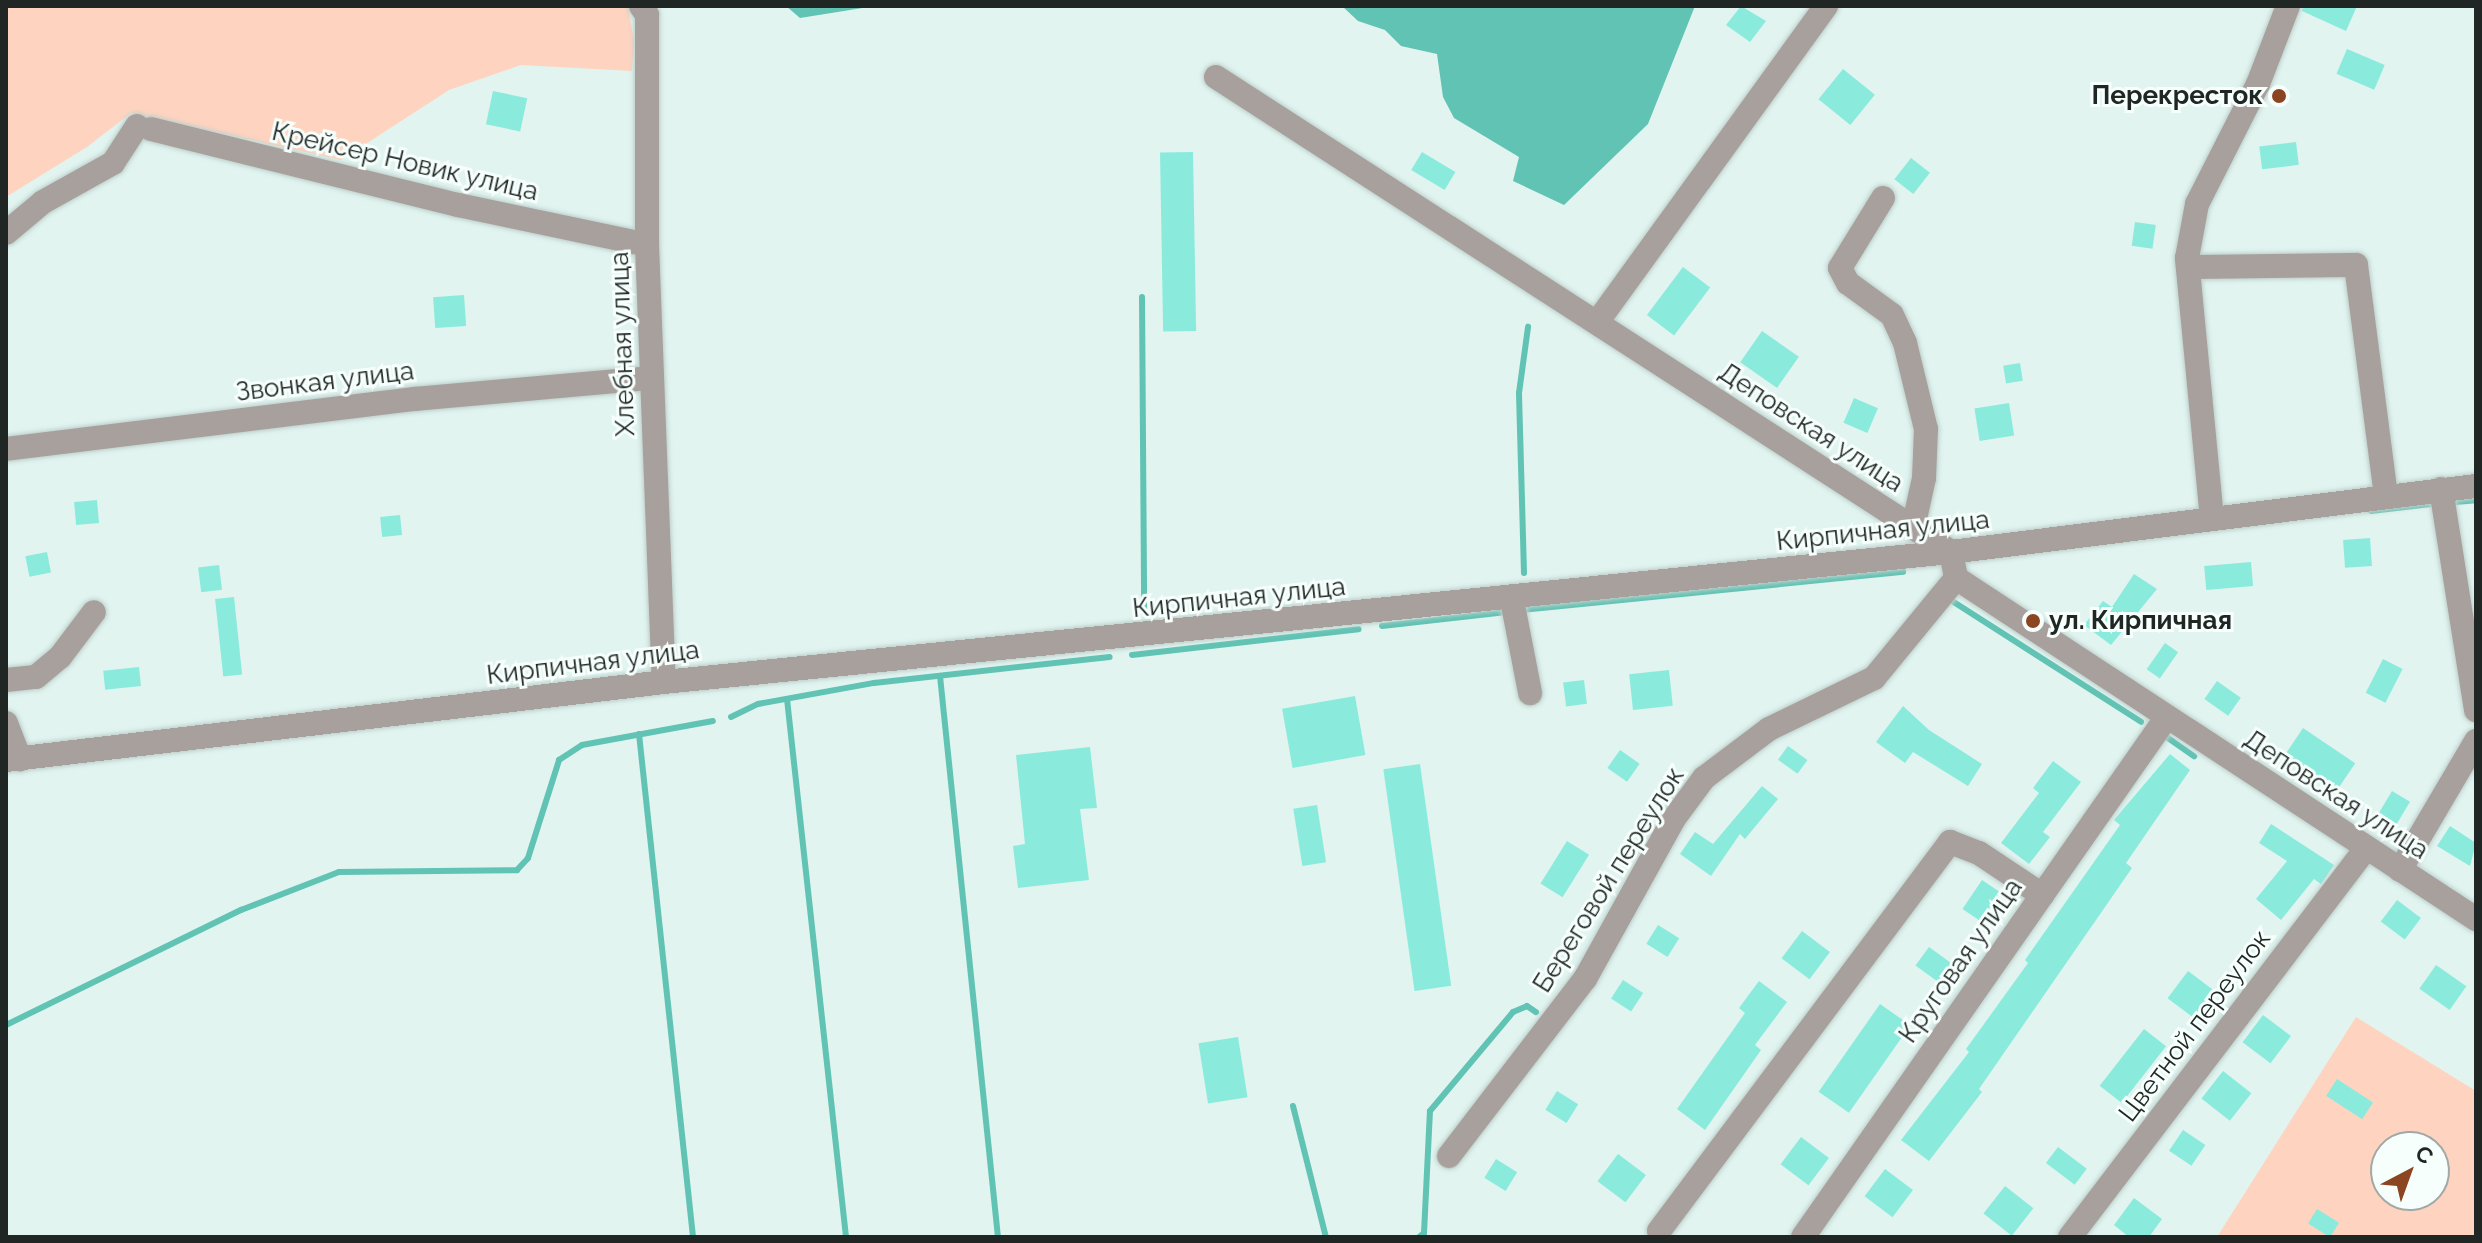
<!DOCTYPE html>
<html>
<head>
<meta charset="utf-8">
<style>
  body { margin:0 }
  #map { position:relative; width:2482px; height:1243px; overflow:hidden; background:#e1f4f0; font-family:Raleway,sans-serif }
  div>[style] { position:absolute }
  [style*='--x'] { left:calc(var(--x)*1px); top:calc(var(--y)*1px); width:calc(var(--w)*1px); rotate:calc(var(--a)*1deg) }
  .green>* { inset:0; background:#fed4c0 }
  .water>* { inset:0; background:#61c3b4 }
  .stream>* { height:6px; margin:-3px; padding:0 3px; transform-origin:3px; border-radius:3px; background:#61c3b4 }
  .building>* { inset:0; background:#8aebdc; transform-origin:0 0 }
  .roads { filter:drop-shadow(0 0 2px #becfcb) drop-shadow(0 0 2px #becfcb) }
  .minor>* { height:24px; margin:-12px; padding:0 12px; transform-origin:12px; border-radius:12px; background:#a8a09d }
  .dots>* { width:22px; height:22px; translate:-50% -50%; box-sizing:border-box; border:4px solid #f7fffd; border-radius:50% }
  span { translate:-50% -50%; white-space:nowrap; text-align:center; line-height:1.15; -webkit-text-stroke:6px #f7fffd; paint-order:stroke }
  .poi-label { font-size:26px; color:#1f2624; font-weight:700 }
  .right { translate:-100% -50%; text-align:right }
  .left { translate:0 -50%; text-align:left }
  .street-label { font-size:26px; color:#1f2624 }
  .frame { position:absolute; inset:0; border:8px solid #1f2624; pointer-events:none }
  .north { position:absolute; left:2370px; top:1131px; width:80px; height:80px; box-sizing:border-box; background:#f7fffd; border:2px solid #a1a8a6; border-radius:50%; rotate:41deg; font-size:22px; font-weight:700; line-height:32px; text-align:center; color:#1f2624 }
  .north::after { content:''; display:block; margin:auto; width:28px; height:36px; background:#8b4520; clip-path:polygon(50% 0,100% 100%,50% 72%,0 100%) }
</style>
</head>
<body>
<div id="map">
  <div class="green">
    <i style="clip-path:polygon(6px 6px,628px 6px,634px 41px,632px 71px,521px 65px,449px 90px,341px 160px,131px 113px,87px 147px,6px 197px)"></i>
    <i style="clip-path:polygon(evenodd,2356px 1017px,2476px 1091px,2476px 1237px,2217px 1237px,2356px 1017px,2386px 1147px,2434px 1147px,2434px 1195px,2386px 1195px,2386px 1147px)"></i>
  </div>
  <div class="water">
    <i style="clip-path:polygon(786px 6px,875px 6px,800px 18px)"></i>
    <i style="clip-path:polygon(1342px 6px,1695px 6px,1648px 124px,1564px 205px,1513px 181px,1519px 157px,1454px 118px,1443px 97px,1437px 54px,1401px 46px,1385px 30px,1358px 21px)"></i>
  </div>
  <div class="stream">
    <i style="--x:1142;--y:297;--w:315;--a:89.6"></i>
    <i style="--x:2455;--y:502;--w:21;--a:-5"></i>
    <i style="--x:2371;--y:511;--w:60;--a:-6.7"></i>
    <i style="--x:1524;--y:573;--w:180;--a:-91.6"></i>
    <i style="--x:1519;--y:393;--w:67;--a:-82.2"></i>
    <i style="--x:1949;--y:599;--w:228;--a:32.6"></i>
    <i style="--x:1521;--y:610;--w:384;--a:-5.7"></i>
    <i style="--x:1382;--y:626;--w:125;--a:-6.4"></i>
    <i style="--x:1132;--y:655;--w:228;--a:-6.5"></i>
    <i style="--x:940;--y:676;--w:564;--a:84.1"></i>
    <i style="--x:787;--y:699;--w:541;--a:83.74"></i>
    <i style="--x:731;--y:717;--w:30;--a:-26"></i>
    <i style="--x:758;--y:704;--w:118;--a:-10.3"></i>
    <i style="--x:874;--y:683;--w:237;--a:-6.3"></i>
    <i style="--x:639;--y:734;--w:506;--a:83.87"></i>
    <i style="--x:2168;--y:738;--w:32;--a:35"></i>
    <i style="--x:6;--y:1025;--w:262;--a:-26.1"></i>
    <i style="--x:241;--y:910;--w:105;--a:-21.2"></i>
    <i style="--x:339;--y:872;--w:178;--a:-0.6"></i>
    <i style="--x:517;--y:870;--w:16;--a:-47"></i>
    <i style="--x:528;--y:858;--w:103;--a:-72.4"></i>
    <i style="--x:559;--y:760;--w:27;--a:-33"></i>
    <i style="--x:582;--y:745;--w:133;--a:-10.4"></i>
    <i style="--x:1293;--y:1106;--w:135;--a:75.9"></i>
    <i style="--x:1419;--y:1237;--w:6;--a:-39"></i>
    <i style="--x:1424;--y:1233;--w:122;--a:-87.2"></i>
    <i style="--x:1430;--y:1111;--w:129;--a:-50"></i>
    <i style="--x:1513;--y:1012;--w:15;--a:-23"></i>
    <i style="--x:1527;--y:1006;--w:11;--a:34"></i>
  </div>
  <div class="building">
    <i style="clip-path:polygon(1741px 6px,1766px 21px,1750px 42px,1726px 25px)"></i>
    <i style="clip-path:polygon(2303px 6px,2357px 6px,2346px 31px,2302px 11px)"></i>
    <i style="left:2347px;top:49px;width:41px;height:27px;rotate:23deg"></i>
    <i style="left:1843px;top:69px;width:41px;height:39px;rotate:39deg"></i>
    <i style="left:493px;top:91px;width:35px;height:34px;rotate:12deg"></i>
    <i style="left:2296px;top:142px;width:23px;height:37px;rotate:83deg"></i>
    <i style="left:1193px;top:152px;width:179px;height:33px;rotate:89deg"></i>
    <i style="left:1422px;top:152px;width:39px;height:21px;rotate:31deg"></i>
    <i style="left:1911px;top:158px;width:24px;height:27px;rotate:38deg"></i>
    <i style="left:2135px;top:222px;width:21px;height:24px;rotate:8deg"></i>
    <i style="left:1683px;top:267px;width:34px;height:60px;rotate:37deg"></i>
    <i style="left:464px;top:295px;width:31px;height:31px;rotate:86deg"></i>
    <i style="left:1762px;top:331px;width:45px;height:38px;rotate:35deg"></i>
    <i style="left:2020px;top:363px;width:18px;height:17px;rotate:81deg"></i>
    <i style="left:1854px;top:398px;width:26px;height:27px;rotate:23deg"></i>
    <i style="left:2009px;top:403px;width:33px;height:35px;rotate:81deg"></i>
    <i style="left:97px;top:500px;width:23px;height:23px;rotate:85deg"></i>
    <i style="left:400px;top:515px;width:20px;height:20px;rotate:84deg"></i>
    <i style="left:2370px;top:538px;width:28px;height:27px;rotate:86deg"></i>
    <i style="left:47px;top:552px;width:21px;height:22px;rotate:79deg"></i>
    <i style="left:2251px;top:562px;width:24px;height:47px;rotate:85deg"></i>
    <i style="left:219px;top:565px;width:25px;height:21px;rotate:83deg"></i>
    <i style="clip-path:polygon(2134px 574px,2157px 589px,2111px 645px,2084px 625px,2103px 601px,2112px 607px)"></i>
    <i style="left:234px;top:597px;width:78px;height:19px;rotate:84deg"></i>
    <i style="left:2165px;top:643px;width:16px;height:32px;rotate:35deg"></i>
    <i style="left:2383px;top:659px;width:22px;height:38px;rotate:27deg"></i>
    <i style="left:139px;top:667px;width:19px;height:36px;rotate:84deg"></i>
    <i style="left:1669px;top:670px;width:36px;height:40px;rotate:84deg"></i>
    <i style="left:1584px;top:680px;width:24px;height:21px;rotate:83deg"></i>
    <i style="left:2217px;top:681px;width:29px;height:22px;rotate:35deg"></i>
    <i style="left:1355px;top:696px;width:60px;height:74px;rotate:80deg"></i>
    <i style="clip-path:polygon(1903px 706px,1929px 730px,1982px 764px,1968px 786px,1913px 752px,1905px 763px,1876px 742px)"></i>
    <i style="left:2303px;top:728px;width:63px;height:32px;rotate:34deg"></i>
    <i style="left:1788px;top:746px;width:24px;height:17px;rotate:36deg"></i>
    <i style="clip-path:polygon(1090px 747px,1097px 808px,1080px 809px,1089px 880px,1018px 888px,1013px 846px,1025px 844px,1016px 755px)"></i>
    <i style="left:1620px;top:750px;width:24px;height:22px;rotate:35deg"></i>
    <i style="clip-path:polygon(2170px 754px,2190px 770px,2126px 863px,2132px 868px,1979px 1089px,1982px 1092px,1929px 1161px,1901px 1140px,1969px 1052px,1966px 1049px,2028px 963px,2025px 960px,2120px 825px,2114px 820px)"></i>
    <i style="clip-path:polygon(2053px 761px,2081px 782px,2043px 832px,2050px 837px,2029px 864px,2001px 843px,2039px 793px,2033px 788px)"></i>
    <i style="left:1420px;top:764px;width:224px;height:37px;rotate:82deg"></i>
    <i style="clip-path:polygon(1762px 786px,1778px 799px,1745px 839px,1740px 834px,1711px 876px,1680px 854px,1695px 832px,1713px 844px)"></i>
    <i style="left:2392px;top:791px;width:21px;height:27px;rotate:31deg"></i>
    <i style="left:1317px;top:805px;width:58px;height:24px;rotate:81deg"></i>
    <i style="clip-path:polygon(2271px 824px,2334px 865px,2321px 884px,2314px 879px,2281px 920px,2256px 899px,2287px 861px,2259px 843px)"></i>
    <i style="clip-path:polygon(2450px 826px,2476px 843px,2470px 866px,2437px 846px)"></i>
    <i style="left:1567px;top:841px;width:26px;height:50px;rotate:32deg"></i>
    <i style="left:1982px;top:880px;width:22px;height:35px;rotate:34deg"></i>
    <i style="left:2397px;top:900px;width:30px;height:27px;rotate:37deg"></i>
    <i style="left:1658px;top:925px;width:25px;height:22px;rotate:32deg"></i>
    <i style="left:1802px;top:931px;width:35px;height:34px;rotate:37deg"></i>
    <i style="left:1929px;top:947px;width:34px;height:23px;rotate:36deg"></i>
    <i style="left:2436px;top:965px;width:37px;height:29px;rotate:35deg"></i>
    <i style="left:2188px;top:971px;width:35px;height:34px;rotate:37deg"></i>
    <i style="left:1623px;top:980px;width:24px;height:22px;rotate:33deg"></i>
    <i style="clip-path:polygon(1759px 981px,1787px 1002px,1755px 1045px,1761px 1050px,1705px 1130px,1677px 1109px,1745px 1013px,1739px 1008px)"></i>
    <i style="left:1880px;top:1004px;width:37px;height:107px;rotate:35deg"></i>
    <i style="left:2263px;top:1015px;width:35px;height:34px;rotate:37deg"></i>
    <i style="left:2144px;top:1029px;width:28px;height:72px;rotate:38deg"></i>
    <i style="left:1238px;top:1037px;width:61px;height:40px;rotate:81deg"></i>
    <i style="left:2223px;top:1071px;width:36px;height:35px;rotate:38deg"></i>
    <i style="left:2337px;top:1079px;width:43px;height:20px;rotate:33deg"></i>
    <i style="left:1557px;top:1091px;width:25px;height:22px;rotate:32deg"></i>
    <i style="left:2183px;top:1130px;width:27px;height:25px;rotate:34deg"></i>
    <i style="left:1801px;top:1137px;width:35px;height:34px;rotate:37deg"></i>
    <i style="left:2058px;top:1147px;width:36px;height:20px;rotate:37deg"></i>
    <i style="left:1618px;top:1154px;width:35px;height:34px;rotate:37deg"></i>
    <i style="left:1496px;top:1159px;width:25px;height:22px;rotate:32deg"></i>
    <i style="left:1885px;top:1169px;width:35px;height:34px;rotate:37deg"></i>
    <i style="left:2005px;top:1186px;width:36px;height:35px;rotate:38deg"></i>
    <i style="clip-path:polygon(2134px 1198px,2162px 1219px,2149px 1237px,2129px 1237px,2114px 1225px)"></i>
    <i style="left:2317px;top:1209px;width:26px;height:17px;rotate:32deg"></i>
  </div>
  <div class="roads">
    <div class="minor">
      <i style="--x:641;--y:6;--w:11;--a:56"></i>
      <i style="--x:647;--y:15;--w:230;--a:90"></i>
      <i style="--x:647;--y:245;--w:437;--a:87.8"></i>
      <i style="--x:1216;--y:77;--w:875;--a:32.87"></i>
      <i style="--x:1951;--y:552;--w:26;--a:79"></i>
      <i style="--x:1956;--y:578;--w:622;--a:33.26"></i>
      <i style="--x:151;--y:129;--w:316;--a:13.9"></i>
      <i style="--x:458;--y:205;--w:193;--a:11.9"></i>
      <i style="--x:1883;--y:198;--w:82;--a:121.6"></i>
      <i style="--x:1840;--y:268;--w:17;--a:62"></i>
      <i style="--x:1848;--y:283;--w:54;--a:36"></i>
      <i style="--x:1892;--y:315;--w:31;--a:65"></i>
      <i style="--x:1905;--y:343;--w:89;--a:76.3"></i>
      <i style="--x:1926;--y:429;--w:49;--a:92.3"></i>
      <i style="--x:1924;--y:478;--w:51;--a:102.4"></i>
      <i style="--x:6;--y:233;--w:48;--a:-40"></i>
      <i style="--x:43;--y:202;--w:80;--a:-29.1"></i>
      <i style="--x:113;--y:163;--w:44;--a:-57"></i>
      <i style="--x:2188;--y:267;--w:168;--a:-0.7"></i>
      <i style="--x:2356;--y:265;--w:233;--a:82.6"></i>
      <i style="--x:1598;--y:321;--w:389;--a:-54.1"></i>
      <i style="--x:6;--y:449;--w:412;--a:-7"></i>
      <i style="--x:415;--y:399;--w:237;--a:-5.1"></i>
      <i style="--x:2441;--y:489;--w:224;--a:81"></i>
      <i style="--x:2212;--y:519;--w:262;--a:-95.5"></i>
      <i style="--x:2187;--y:258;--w:55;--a:-79.5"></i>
      <i style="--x:2197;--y:204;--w:135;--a:-63.1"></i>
      <i style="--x:2258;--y:84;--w:84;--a:-69"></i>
      <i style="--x:1512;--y:600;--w:95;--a:79"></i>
      <i style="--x:6;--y:680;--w:30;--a:-6"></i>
      <i style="--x:36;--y:677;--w:31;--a:-40"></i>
      <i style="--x:60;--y:657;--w:56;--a:-52.9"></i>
      <i style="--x:6;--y:723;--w:39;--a:69"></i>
      <i style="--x:6;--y:760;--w:663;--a:-6.76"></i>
      <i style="--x:664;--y:682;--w:1294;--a:-5.77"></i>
      <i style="--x:1951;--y:552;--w:529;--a:-7.17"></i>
      <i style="--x:2400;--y:870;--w:150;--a:-59.5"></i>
      <i style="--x:1449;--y:1156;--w:223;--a:-52.5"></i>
      <i style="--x:1585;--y:979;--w:182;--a:-61"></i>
      <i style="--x:1673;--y:820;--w:52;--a:-53.6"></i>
      <i style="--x:1704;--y:778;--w:81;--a:-37"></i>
      <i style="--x:1769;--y:729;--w:117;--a:-25.9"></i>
      <i style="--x:1874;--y:678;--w:129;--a:-50.6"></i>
      <i style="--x:1659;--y:1231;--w:486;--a:-53.2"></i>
      <i style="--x:1950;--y:842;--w:31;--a:21"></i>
      <i style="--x:1979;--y:853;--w:76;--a:33.7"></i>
      <i style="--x:1803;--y:1237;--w:633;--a:-55.03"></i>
      <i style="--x:2070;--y:1237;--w:488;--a:-52.7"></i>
    </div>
  </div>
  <div class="dots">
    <i style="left:2279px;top:96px;background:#8b4520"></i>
    <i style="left:2033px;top:621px;background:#8b4520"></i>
  </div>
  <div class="poi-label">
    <span class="right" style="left:2263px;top:96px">Перекресток</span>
    <span class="left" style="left:2049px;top:621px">ул. Кирпичная</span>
  </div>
  <div class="street-label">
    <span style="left:405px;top:162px;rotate:13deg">Крейсер Новик улица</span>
    <span style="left:623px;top:344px;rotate:-92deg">Хлебная улица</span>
    <span style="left:325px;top:382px;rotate:-7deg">Звонкая улица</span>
    <span style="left:1811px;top:428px;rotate:33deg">Деповская улица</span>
    <span style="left:1883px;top:531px;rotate:-6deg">Кирпичная улица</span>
    <span style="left:1239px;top:598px;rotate:-6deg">Кирпичная улица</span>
    <span style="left:593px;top:663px;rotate:-7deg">Кирпичная улица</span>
    <span style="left:2336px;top:795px;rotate:33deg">Деповская улица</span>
    <span style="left:1609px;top:880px;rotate:-58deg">Береговой переулок</span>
    <span style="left:1961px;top:961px;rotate:-55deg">Круговая улица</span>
    <span style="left:2195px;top:1026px;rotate:-53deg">Цветной переулок</span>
  </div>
  <div class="frame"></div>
  <div class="north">С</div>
</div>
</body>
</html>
